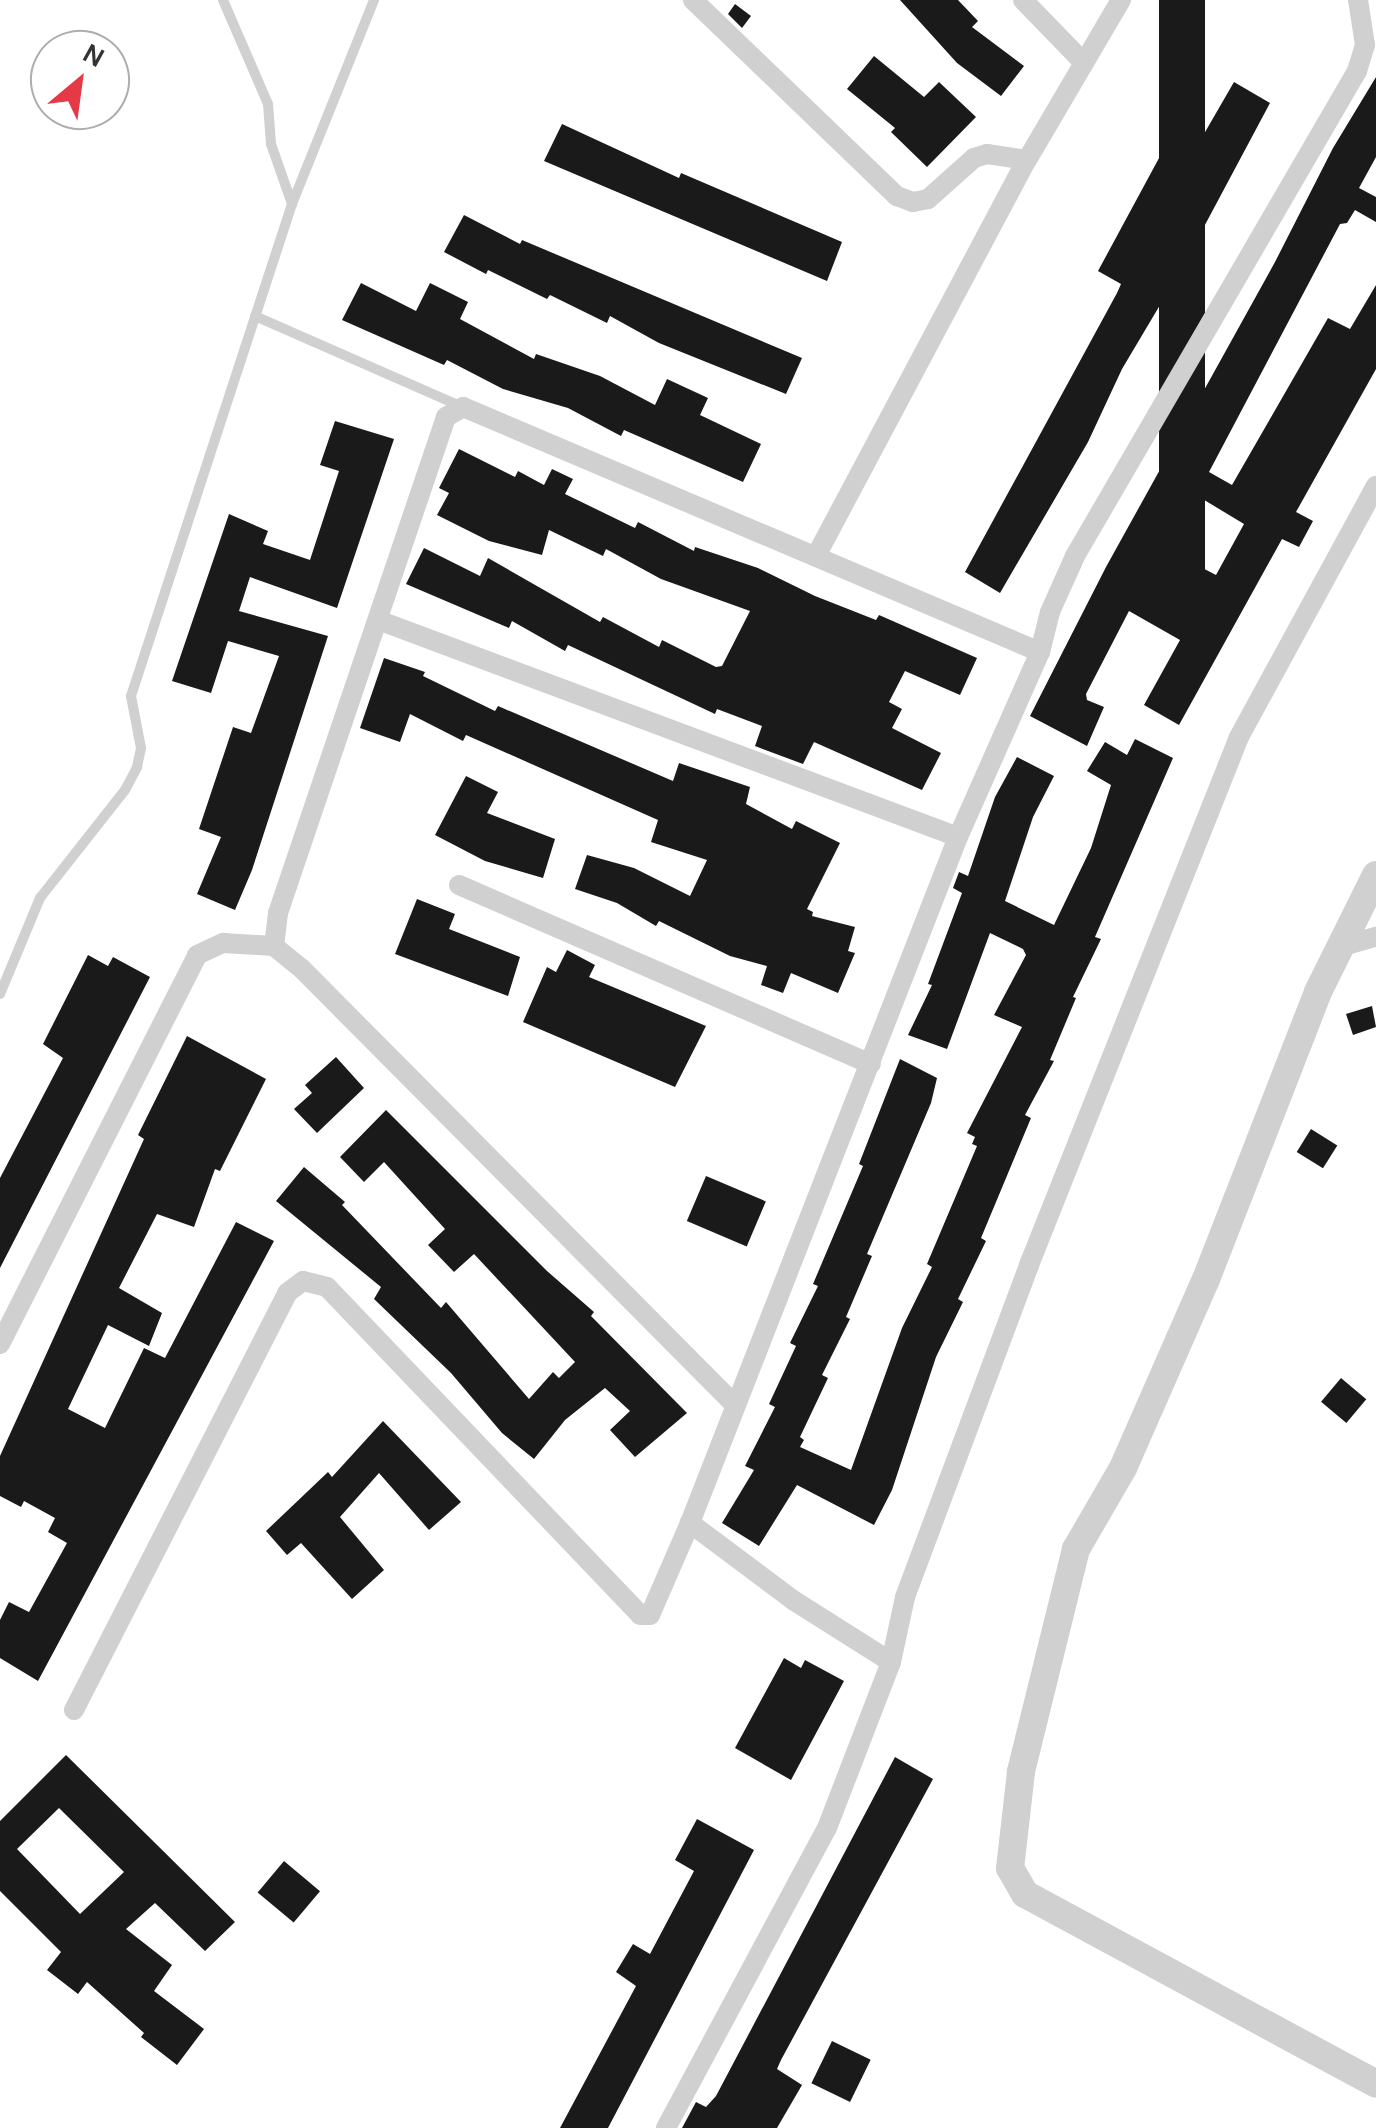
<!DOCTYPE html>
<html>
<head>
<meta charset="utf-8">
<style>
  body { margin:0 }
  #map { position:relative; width:1376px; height:2128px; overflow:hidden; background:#fff; font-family:Karla,sans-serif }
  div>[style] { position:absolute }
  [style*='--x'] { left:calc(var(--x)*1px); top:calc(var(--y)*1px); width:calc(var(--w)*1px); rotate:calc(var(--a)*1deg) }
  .building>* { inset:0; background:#1a1a1a; transform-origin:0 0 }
  .service>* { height:10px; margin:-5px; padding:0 5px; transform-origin:5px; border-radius:5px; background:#d0d0d0 }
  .minor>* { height:20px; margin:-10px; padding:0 10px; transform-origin:10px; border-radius:10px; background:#d0d0d0 }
  .tertiary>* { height:28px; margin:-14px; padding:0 14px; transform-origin:14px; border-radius:14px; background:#d0d0d0 }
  span { translate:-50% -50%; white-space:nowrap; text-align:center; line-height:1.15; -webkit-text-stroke:10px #fff; paint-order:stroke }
  .north { position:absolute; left:30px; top:30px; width:100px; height:100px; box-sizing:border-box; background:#fff; border:2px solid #adadad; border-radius:50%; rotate:29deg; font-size:28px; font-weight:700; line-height:40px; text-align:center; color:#333 }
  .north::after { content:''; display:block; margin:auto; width:35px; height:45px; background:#e63946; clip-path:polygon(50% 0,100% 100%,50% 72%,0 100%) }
</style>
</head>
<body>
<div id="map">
  <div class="building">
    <i style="clip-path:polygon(900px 0,958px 0,978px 21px,972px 27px,1024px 66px,1001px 96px,957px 63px)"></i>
    <i style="left:1159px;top:0;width:46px;height:589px"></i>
    <i style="clip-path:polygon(735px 4px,751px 16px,742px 28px,728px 14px)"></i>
    <i style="clip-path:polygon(874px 56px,924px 97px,939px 82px,976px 117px,927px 167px,891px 132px,895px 128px,847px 89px)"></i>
    <i style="clip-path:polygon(evenodd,1376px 77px,1376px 157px,1359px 188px,1376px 197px,1376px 222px,1355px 210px,1347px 223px,1340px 224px,1209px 472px,1232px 485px,1328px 318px,1350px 329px,1376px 285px,1376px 369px,1296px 512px,1313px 521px,1299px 547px,1282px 539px,1179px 725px,1144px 705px,1180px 640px,1129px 611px,1086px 694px,1087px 700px,1104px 707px,1087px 746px,1030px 716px,1106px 567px,1275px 262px,1333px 148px,1376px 77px,1196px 495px,1244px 524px,1216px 575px,1164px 548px,1196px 495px)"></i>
    <i style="clip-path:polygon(1234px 82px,1270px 103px,1182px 268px,1122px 369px,1088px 442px,1000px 593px,965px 572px,1117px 293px,1121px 284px,1098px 271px,1172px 134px,1197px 146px)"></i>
    <i style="clip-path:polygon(562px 124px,679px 178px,681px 173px,842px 242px,827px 281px,544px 161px)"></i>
    <i style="clip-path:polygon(464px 215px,520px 244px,522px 240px,802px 358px,786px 394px,659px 343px,610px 316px,607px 323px,550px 295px,547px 299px,488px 270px,486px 274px,444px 252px)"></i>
    <i style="clip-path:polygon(361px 283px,416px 311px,430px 283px,468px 302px,460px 319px,534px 359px,536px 354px,600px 376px,655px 405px,667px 379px,708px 398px,700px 415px,761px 444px,743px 482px,624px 430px,621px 436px,568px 408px,503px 389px,447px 360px,444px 365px,342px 320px)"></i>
    <i style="clip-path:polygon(335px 421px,394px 439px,337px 608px,250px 577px,239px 611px,328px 636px,252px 870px,235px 910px,197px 894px,221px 837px,199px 829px,233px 727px,251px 733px,279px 656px,228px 641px,211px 693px,172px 681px,229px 514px,268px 531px,263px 544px,310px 560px,339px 471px,320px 465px)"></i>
    <i style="clip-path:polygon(459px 449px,515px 477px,518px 471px,544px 485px,552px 469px,573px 479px,565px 494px,635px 528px,638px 522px,694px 551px,695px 547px,758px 568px,815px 596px,876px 620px,879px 615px,977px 658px,960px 695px,905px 671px,889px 702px,902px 709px,892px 728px,941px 753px,922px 790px,814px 742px,803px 764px,755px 746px,762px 726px,717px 709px,715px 714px,568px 645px,565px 651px,512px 621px,509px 628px,406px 584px,424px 548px,480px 576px,488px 558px,600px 622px,603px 617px,659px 647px,662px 640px,716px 667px,722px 666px,750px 611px,661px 579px,606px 549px,603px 556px,549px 530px,542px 555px,489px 541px,437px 515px,449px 493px,439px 488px)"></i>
    <i style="clip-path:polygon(384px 658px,425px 672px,423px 676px,495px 711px,498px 706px,673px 781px,679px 763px,750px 787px,746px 804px,792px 829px,796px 821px,840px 843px,807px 909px,813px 912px,812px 916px,855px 927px,848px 951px,855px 953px,838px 993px,791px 973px,783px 993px,761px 985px,767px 966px,730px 956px,659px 921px,656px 926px,617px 903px,575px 889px,587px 855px,634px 868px,690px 896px,707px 860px,651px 842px,658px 820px,466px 735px,463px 741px,410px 714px,400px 742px,360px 728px)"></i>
    <i style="clip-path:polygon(1135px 739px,1173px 758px,1095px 937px,1101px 939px,1073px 997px,1076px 998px,1050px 1060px,1054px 1061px,1025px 1115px,1031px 1118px,981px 1238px,986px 1241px,958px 1299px,963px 1302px,936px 1357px,892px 1490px,874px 1525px,797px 1485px,759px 1546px,722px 1523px,754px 1470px,745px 1466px,775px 1407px,769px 1404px,796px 1346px,790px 1343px,818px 1286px,813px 1284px,863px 1166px,859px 1164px,900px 1059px,937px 1078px,931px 1103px,867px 1254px,872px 1256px,846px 1317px,850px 1319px,822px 1375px,828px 1378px,800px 1437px,804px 1440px,800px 1447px,851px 1470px,902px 1328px,932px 1267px,927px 1264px,977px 1146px,972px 1144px,975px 1137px,967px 1133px,1022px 1027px,994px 1015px,1026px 955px,1023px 949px,990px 933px,947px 1049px,908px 1035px,932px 985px,928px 984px,962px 893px,953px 888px,959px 872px,968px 876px,995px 797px,1017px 757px,1054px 776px,1033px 817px,1005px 901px,1054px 925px,1091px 848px,1111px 785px,1087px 771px,1105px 742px,1127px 755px)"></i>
    <i style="clip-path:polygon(466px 776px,498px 792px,487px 813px,555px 839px,543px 878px,485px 861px,435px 835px)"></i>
    <i style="clip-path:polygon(417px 899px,455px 914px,449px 929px,520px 957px,508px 996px,395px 954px)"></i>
    <i style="clip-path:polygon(567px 950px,595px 965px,589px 977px,706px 1026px,675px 1087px,523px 1022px,547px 967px,556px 972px)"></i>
    <i style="clip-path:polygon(88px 955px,108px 966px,113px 957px,150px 977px,0 1268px,0 1178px,63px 1058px,43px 1044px)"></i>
    <i style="clip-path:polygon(1372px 1006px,1376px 1027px,1353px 1035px,1346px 1014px)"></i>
    <i style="clip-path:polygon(187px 1036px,266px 1079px,220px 1171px,215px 1169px,194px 1227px,157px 1214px,119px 1288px,162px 1313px,149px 1346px,108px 1325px,68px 1409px,105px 1428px,144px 1348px,165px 1358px,236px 1222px,274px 1241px,38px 1681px,0 1658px,0 1620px,9px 1602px,29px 1612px,67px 1543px,48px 1532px,55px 1518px,24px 1501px,21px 1507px,0 1496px,0 1456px,144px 1139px,138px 1135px)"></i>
    <i style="clip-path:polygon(336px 1057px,364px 1088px,317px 1133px,294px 1109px,312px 1093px,305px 1085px)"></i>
    <i style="clip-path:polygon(386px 1110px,547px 1271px,594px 1312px,591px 1316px,687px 1413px,635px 1457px,610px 1430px,630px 1411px,605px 1388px,565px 1420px,534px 1459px,502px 1433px,451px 1373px,374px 1299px,381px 1287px,276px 1201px,304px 1167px,345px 1202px,342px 1205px,441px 1308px,446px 1302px,529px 1399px,553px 1372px,559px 1378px,575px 1362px,474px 1254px,454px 1272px,428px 1245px,445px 1229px,384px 1162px,364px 1182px,340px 1157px)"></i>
    <i style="left:1311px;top:1129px;width:31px;height:27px;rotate:32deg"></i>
    <i style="left:706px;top:1176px;width:65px;height:49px;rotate:23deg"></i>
    <i style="left:1341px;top:1378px;width:33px;height:31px;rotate:40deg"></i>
    <i style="clip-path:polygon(383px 1421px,461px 1502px,429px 1530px,379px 1473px,340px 1517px,384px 1570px,352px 1599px,301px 1543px,287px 1555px,266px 1531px,328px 1472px,332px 1477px)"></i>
    <i style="clip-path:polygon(784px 1658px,801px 1668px,805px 1660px,844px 1681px,791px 1780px,735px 1748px)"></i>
    <i style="clip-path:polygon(evenodd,66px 1755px,235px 1922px,205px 1951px,155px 1903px,126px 1929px,172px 1965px,154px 1991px,204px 2029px,177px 2065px,141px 2037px,144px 2033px,87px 1982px,78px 1994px,47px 1970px,61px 1952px,0 1891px,0 1821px,66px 1755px,59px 1808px,124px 1872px,80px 1914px,17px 1849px,59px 1808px)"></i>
    <i style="clip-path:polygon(895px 1757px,933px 1779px,781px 2060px,777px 2069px,802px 2085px,777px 2128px,682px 2128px,696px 2102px,706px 2107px,716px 2096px)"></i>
    <i style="clip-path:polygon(697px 1819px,754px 1850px,608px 2128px,560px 2128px,636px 1986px,616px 1972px,633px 1944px,650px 1954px,694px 1871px,675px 1860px)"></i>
    <i style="left:284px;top:1861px;width:47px;height:41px;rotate:40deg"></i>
    <i style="left:832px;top:2041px;width:43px;height:47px;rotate:26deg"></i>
  </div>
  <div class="service">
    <i style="--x:223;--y:0;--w:113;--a:66.6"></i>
    <i style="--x:268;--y:104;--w:40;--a:85.7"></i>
    <i style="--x:271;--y:144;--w:64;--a:70.7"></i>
    <i style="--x:255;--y:316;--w:224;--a:23.7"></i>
    <i style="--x:0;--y:994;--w:104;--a:-67.4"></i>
    <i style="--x:40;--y:898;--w:137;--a:-51.8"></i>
    <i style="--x:125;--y:790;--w:26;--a:-62"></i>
    <i style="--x:137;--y:767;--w:19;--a:-78"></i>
    <i style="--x:141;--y:748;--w:53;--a:-100.9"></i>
    <i style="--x:131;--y:696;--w:518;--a:-71.88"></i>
    <i style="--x:292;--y:204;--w:220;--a:-68.1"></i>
  </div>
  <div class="minor">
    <i style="--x:693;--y:0;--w:283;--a:43.9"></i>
    <i style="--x:897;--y:196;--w:17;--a:21"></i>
    <i style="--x:913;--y:202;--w:15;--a:-11"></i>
    <i style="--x:928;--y:199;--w:62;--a:-41.7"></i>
    <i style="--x:974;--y:158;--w:14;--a:-17"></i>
    <i style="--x:987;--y:154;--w:40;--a:8.5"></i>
    <i style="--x:1023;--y:0;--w:86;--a:45.9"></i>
    <i style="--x:816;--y:556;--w:449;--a:-62"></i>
    <i style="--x:1027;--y:160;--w:186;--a:-59.6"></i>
    <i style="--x:378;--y:620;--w:619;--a:20.51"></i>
    <i style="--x:459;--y:885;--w:449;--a:23.5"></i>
    <i style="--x:1340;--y:947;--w:37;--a:-16"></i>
    <i style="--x:0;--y:1344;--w:436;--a:-63.1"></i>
    <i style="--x:197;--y:955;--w:29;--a:-25"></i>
    <i style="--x:223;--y:943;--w:51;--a:3.4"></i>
    <i style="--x:734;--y:1404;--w:613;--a:-134.8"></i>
    <i style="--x:302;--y:969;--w:36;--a:-141"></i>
    <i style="--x:274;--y:946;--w:33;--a:-83"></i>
    <i style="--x:278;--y:913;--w:524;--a:-71.29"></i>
    <i style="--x:446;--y:417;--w:20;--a:-30"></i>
    <i style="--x:463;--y:407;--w:627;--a:23.01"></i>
    <i style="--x:891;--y:1662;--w:116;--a:-147.7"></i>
    <i style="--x:793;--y:1600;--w:129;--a:-143.2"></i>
    <i style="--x:690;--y:1523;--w:736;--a:-68.66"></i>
    <i style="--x:958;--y:837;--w:202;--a:-66.1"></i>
    <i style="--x:1040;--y:652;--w:41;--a:-76"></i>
    <i style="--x:1050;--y:612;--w:61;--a:-65.9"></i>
    <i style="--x:1075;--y:556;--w:561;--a:-59.82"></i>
    <i style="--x:1357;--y:71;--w:27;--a:-73"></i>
    <i style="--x:1365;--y:45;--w:46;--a:-98.8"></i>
    <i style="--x:74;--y:1710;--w:468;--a:-62.9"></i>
    <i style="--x:287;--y:1293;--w:20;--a:-37"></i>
    <i style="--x:303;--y:1281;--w:25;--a:14"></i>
    <i style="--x:327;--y:1287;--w:453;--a:46.3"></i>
    <i style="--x:640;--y:1615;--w:10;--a:0"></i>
    <i style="--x:650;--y:1615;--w:100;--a:-66.5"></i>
    <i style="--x:666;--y:2128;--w:340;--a:-61.8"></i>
    <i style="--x:827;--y:1828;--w:178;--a:-68.9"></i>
    <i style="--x:891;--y:1662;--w:66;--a:-77.8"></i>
    <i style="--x:905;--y:1597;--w:354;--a:-69.5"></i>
    <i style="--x:1029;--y:1265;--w:568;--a:-68.31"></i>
    <i style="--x:1239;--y:737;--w:286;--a:-61.4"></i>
  </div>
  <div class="tertiary">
    <i style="--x:1376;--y:875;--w:131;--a:116.4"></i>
    <i style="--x:1318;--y:992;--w:308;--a:111.3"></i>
    <i style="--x:1206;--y:1279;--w:206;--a:113.7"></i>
    <i style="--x:1123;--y:1468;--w:94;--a:120.1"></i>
    <i style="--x:1076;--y:1549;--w:230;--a:103.9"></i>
    <i style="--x:1021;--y:1772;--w:97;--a:96.5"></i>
    <i style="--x:1010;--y:1868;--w:30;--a:60"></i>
    <i style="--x:1025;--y:1894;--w:399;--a:28.4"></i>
  </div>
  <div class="north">N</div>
</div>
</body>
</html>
